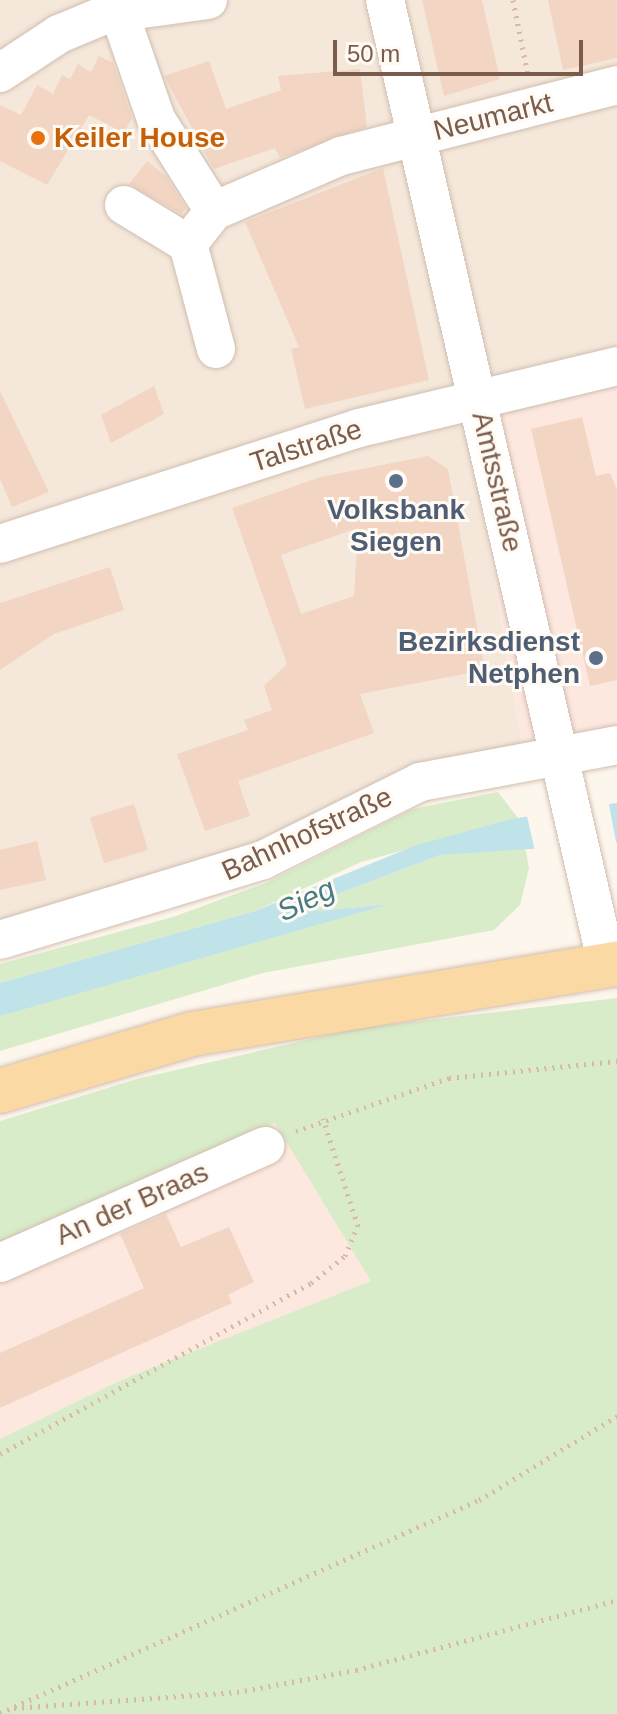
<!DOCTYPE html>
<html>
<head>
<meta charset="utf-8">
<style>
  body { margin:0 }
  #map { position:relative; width:617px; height:1714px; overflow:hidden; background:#fdf6ec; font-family:Arial,sans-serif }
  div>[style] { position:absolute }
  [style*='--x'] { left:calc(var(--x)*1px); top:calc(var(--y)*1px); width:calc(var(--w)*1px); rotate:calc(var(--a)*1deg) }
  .residential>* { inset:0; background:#f5e8da }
  .commercial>* { inset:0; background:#fde8e0 }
  .green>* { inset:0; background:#d8ecc9 }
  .water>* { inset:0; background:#bfe3e8 }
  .pier>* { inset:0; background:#fdf6ec }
  .building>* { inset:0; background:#f3d5c3; transform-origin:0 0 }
  .path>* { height:5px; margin-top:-2.5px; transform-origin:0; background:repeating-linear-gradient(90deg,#d9b8a5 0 2px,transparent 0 8px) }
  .roads { filter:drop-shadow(0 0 2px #d1beb0) drop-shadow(0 0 2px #d1beb0) }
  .minor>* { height:38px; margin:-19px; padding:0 19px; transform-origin:19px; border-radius:19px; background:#fff }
  .major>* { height:44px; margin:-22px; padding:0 22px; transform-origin:22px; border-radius:22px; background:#fbd9a5 }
  .dots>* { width:22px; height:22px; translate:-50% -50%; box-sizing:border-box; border:4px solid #fffaf3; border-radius:50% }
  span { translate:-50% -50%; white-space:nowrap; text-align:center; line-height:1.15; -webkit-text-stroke:6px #fffaf3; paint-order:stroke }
  .street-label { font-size:28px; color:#7a5c4d }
  .food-label { font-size:28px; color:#c56008; font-weight:700 }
  .left { translate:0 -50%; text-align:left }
  .service-label { font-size:28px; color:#4e5e75; font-weight:700 }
  .right { translate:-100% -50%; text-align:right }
  .water-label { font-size:30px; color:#437c86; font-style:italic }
  .scale { position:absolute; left:333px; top:40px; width:250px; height:36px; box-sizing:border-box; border:4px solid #7a5c4d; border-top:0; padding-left:10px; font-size:24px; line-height:28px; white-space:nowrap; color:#7a5c4d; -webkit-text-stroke:6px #fffaf3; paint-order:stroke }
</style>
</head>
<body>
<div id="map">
  <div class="residential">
    <i style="clip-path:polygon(0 0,617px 0,617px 387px,468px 425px,522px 745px,131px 905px,0 939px)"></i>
  </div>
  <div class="commercial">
    <i style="clip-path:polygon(617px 387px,617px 729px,522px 745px,468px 424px)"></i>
    <i style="clip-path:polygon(276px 1123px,372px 1282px,121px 1380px,0 1439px,0 1242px)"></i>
  </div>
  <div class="green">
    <i style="clip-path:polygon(498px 792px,518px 818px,361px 862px,255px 911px,0 983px,0 964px,173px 917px,268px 882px,413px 809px)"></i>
    <i style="clip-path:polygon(525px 847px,529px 868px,520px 905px,494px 930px,263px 973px,0 1051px,0 1016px,22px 1007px,389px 904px,317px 911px,311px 904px,440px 855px)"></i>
    <i style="clip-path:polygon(617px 998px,617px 1714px,0 1714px,0 1439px,121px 1380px,371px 1281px,275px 1123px,0 1242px,0 1121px,137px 1079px,359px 1028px)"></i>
  </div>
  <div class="water">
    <i style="clip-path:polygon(617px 803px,617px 843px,440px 855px,311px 904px,317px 911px,390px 904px,0 1016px,0 983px,255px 911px,414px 846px,511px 819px)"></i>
  </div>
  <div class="pier">
    <i style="clip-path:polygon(608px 800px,617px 847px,535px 851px,526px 812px)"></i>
  </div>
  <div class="building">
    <i style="clip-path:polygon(422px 0,482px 0,500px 79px,444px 96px)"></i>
    <i style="clip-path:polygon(548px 0,617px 0,617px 58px,563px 70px)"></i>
    <i style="clip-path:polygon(99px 56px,113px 63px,132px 118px,124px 133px,89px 115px,47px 185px,0 161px,0 105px,21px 115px,37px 85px,53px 94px,62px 75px,70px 79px,78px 64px,91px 72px)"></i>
    <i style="clip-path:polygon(209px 61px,226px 109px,281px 90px,278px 76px,360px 69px,367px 127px,280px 158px,275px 148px,214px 169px,164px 76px)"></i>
    <i style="clip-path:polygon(147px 161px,166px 176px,186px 208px,181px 214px,129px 184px)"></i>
    <i style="clip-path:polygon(383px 168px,429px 380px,305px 409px,291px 349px,299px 347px,245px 222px)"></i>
    <i style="clip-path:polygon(154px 386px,164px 414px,111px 443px,101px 415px)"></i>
    <i style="clip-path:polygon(0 391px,49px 492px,12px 507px,0 479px)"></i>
    <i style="clip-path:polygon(582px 417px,596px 476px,610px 473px,617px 489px,617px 680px,590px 686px,531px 429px)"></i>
    <i style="clip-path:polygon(evenodd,428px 456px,448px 469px,485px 670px,360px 694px,374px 733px,238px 781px,250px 816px,205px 831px,177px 754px,248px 730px,244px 720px,272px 710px,264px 686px,287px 664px,232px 508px,321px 477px,428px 456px,358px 528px,354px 596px,301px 614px,281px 555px,358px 528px)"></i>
    <i style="clip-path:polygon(110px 567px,124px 610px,54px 634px,0 670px,0 603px)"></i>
    <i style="left:134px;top:804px;width:48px;height:46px;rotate:73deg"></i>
    <i style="clip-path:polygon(37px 841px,46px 880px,0 890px,0 850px)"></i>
    <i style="clip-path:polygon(166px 1214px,181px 1247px,229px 1227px,254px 1282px,228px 1295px,232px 1303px,0 1408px,0 1353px,144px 1288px,120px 1234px)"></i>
  </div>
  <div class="path">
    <i style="--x:513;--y:0;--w:76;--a:78.7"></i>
    <i style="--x:296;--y:1131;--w:162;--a:-19.1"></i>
    <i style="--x:449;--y:1078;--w:169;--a:-5.8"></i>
    <i style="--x:0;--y:1454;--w:355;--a:-28.8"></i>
    <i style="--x:311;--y:1283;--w:43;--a:-38.5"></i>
    <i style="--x:345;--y:1256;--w:33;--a:-67"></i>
    <i style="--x:358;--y:1226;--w:113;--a:-108.1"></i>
    <i style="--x:14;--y:1708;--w:224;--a:-4.1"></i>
    <i style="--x:237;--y:1692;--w:121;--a:-10.5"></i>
    <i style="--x:356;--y:1670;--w:270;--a:-15"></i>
    <i style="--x:0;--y:1713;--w:524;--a:-23.97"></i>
    <i style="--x:479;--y:1500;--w:162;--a:-31.3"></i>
  </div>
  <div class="roads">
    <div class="minor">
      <i style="--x:385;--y:0;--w:990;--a:77.04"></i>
      <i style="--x:119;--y:12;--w:113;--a:70.9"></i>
      <i style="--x:156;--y:119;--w:109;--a:57.8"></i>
      <i style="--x:0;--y:73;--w:71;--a:-33.5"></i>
      <i style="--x:59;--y:34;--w:52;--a:-22.6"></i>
      <i style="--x:107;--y:14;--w:102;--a:-7.9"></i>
      <i style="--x:124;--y:205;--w:75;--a:31.4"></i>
      <i style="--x:216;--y:349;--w:109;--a:-104.9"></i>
      <i style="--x:188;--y:244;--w:42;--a:-51.8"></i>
      <i style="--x:214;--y:211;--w:138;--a:-23.4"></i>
      <i style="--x:341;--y:156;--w:285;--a:-14.4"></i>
      <i style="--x:0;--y:544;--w:377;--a:-17.9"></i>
      <i style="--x:359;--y:428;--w:265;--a:-13.5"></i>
      <i style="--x:0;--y:940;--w:275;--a:-16.9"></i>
      <i style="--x:263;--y:860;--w:175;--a:-26.4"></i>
      <i style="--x:420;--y:782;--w:200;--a:-10.6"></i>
      <i style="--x:0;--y:1263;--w:290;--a:-23.8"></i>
    </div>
    <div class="major">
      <i style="--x:0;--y:1091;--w:200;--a:-16.5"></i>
      <i style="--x:192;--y:1034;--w:431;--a:-9.4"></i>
    </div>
  </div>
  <div class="dots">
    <i style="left:38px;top:138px;background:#e8710a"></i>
    <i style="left:396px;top:481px;background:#5c6f8a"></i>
    <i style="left:596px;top:658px;background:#5c6f8a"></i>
  </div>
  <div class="street-label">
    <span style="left:493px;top:117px;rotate:-14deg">Neumarkt</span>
    <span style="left:306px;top:446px;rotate:-18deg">Talstraße</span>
    <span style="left:497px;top:482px;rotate:77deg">Amtsstraße</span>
    <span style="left:307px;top:834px;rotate:-25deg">Bahnhofstraße</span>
    <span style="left:132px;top:1204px;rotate:-24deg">An der Braas</span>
  </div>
  <div class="food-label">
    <span class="left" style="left:54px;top:138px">Keiler House</span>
  </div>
  <div class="service-label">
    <span style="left:396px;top:526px">Volksbank<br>Siegen</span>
    <span class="right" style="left:580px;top:658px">Bezirksdienst<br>Netphen</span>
  </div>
  <div class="water-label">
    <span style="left:306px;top:900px;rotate:-26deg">Sieg</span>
  </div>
  <div class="scale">50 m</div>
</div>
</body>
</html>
